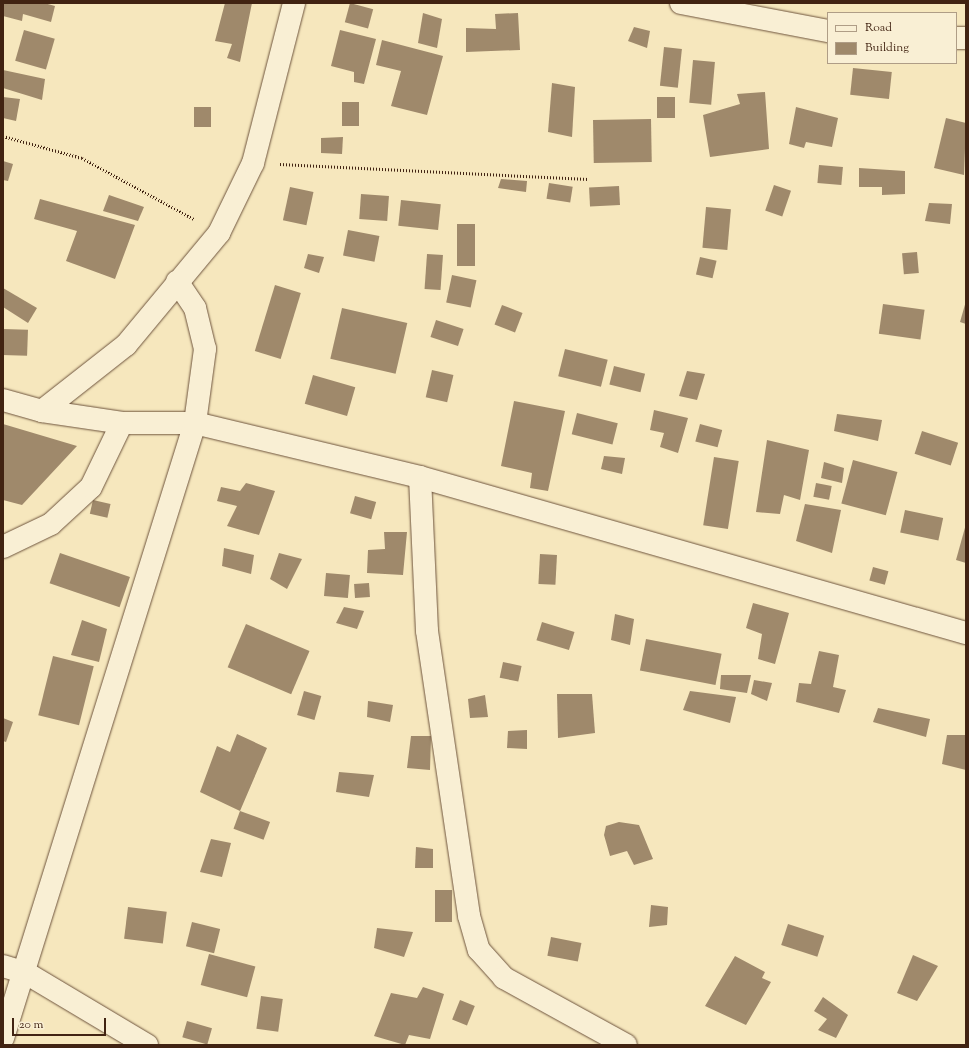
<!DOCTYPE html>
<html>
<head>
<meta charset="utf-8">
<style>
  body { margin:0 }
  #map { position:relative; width:969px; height:1048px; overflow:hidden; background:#f6e7bd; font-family:"Sorts Mill Goudy",serif }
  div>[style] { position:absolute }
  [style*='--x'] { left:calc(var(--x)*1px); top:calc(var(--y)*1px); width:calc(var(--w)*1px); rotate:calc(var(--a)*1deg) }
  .building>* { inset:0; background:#9f896b; transform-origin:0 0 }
  .path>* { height:2.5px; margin-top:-1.25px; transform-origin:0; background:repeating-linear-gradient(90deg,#412312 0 1px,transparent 0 3px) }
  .roads { filter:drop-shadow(0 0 1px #6e543d) drop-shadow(0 0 1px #6e543d) }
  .street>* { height:22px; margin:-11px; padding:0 11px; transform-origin:11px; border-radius:11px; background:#f9efd4 }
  span { translate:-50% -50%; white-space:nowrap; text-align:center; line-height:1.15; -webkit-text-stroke:3.5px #f9efd4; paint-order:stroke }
  .frame { position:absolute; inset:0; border:4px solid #412312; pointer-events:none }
  .legend { position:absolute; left:827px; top:12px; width:130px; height:52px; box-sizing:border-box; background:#f9efd4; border:1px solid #af9d86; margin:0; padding:5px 7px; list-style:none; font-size:12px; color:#412312 }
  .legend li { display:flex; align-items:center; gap:8px; height:20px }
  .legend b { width:20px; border:1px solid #af9d86 }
  .scale { position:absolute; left:12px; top:1018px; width:94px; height:18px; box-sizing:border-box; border:2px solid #412312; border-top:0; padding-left:5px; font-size:12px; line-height:14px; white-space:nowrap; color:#412312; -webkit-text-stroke:3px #f9efd4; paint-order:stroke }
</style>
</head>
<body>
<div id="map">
  <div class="building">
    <i style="clip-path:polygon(3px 3px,44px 3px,55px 6px,51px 22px,23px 14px,22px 21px,3px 16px)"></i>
    <i style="clip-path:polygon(225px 3px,252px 3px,240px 62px,227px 58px,232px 44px,215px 41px)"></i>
    <i style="left:350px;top:3px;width:24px;height:20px;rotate:15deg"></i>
    <i style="clip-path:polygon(423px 13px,442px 19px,437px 48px,418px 43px)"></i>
    <i style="clip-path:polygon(518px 13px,520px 50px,466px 52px,466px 28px,496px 29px,495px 14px)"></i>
    <i style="clip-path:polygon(634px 27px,650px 31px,647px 48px,628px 41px)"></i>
    <i style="left:24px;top:30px;width:32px;height:32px;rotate:16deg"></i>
    <i style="clip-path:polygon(340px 30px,376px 39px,364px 84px,354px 82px,354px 72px,331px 66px)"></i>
    <i style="clip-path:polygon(382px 40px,443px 56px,427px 115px,391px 106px,401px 71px,376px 65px)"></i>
    <i style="left:664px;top:47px;width:18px;height:39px;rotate:6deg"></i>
    <i style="left:693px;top:60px;width:22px;height:43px;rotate:5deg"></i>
    <i style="left:853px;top:68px;width:39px;height:27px;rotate:6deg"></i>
    <i style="clip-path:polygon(3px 70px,45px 79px,42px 100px,3px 88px)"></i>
    <i style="clip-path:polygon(552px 83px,575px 87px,572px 137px,548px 132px)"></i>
    <i style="clip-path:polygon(765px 92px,769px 149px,710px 157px,703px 115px,740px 104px,737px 94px)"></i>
    <i style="clip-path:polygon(3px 97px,20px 99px,16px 121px,3px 118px)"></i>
    <i style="left:657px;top:97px;width:18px;height:21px"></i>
    <i style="left:359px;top:102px;width:24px;height:17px;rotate:90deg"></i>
    <i style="left:194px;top:107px;width:17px;height:20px"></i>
    <i style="clip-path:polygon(796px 107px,838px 118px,832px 147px,806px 142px,804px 148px,789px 144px)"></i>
    <i style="clip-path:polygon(946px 118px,966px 123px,964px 175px,934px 168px)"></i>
    <i style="left:651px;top:119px;width:43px;height:58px;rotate:89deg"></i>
    <i style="clip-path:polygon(343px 137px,342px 154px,321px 153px,321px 138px)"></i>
    <i style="clip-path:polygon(3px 161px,13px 164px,8px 181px,3px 180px)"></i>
    <i style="left:819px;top:165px;width:24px;height:18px;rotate:5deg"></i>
    <i style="clip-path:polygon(859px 168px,905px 171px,905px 194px,882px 195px,882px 187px,859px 187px)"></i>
    <i style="clip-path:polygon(501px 179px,527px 181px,526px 192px,498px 188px)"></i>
    <i style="left:549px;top:183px;width:24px;height:16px;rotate:9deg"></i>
    <i style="left:774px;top:185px;width:18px;height:27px;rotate:19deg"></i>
    <i style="left:619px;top:186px;width:19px;height:30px;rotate:87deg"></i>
    <i style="left:290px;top:187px;width:24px;height:34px;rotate:12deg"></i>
    <i style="left:361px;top:194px;width:28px;height:25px;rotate:4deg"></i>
    <i style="clip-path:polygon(109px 195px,144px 207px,138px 221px,103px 211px)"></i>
    <i style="clip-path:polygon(40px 199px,135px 225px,115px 279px,66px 261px,77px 231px,34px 219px)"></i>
    <i style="left:401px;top:200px;width:40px;height:26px;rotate:6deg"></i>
    <i style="clip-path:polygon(929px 203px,952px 204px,950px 224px,925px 221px)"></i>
    <i style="left:706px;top:207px;width:25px;height:41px;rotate:5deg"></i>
    <i style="left:457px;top:224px;width:18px;height:42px"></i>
    <i style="left:348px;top:230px;width:32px;height:26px;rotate:11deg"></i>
    <i style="left:917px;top:252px;width:21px;height:15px;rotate:85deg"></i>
    <i style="clip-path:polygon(308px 254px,324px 257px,319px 273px,304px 268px)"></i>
    <i style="left:427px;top:254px;width:16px;height:35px;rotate:4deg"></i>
    <i style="left:700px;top:257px;width:17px;height:18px;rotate:13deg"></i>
    <i style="left:452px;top:275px;width:25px;height:28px;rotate:12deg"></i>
    <i style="left:275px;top:285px;width:27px;height:69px;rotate:17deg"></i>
    <i style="clip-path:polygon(3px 288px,37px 308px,28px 323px,3px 307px)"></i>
    <i style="clip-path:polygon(966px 301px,966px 324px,960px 322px)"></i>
    <i style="left:883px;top:304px;width:42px;height:30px;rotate:8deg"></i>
    <i style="left:502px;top:305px;width:22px;height:21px;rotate:21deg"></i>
    <i style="left:342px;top:308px;width:67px;height:52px;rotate:13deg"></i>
    <i style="left:436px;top:320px;width:29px;height:18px;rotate:18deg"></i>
    <i style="left:3px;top:329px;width:25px;height:26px;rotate:2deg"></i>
    <i style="left:565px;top:349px;width:44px;height:28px;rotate:14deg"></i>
    <i style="left:614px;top:366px;width:32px;height:19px;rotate:14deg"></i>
    <i style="left:432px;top:370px;width:22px;height:28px;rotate:13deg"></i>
    <i style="clip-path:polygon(687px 371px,705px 374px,697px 400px,679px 396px)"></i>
    <i style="left:313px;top:375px;width:44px;height:30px;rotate:16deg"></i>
    <i style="clip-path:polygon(514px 401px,565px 411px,548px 491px,530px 488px,532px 473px,501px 466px)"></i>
    <i style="clip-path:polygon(654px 410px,688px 418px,678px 453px,660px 447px,664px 433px,650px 430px)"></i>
    <i style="left:577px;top:413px;width:42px;height:22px;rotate:14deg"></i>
    <i style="clip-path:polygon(837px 414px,882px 420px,878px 441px,834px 431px)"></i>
    <i style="clip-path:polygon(3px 424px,77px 446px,22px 505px,3px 500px)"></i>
    <i style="left:700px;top:424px;width:23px;height:18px;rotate:15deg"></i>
    <i style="left:922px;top:431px;width:38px;height:24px;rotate:18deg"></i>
    <i style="clip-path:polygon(767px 440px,809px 450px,800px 500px,784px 495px,780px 514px,756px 512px)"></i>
    <i style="clip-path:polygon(604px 456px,625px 458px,622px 474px,601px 469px)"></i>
    <i style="left:714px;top:457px;width:25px;height:69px;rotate:9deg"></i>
    <i style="left:853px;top:460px;width:46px;height:45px;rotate:15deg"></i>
    <i style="clip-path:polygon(824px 462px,844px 468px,842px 483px,821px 478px)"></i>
    <i style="clip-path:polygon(246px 483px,275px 491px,259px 535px,227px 526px,237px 506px,217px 501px,221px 487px,240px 491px)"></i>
    <i style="left:816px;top:483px;width:16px;height:14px;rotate:11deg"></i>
    <i style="left:355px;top:496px;width:22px;height:18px;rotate:16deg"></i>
    <i style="left:93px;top:500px;width:18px;height:14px;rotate:13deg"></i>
    <i style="clip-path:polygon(805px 504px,841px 510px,832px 553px,796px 541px)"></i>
    <i style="left:905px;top:510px;width:39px;height:23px;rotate:12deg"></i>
    <i style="clip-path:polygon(966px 524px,966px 563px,956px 560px)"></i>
    <i style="clip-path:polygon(384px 532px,407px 532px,403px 575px,367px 573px,368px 550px,385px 549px)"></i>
    <i style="clip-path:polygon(224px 548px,254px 555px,251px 574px,222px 566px)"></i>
    <i style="left:60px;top:553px;width:74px;height:32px;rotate:19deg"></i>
    <i style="clip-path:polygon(279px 553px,302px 559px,287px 589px,270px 579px)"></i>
    <i style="left:540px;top:554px;width:17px;height:30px;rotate:3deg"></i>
    <i style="left:873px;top:567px;width:16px;height:14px;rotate:15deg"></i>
    <i style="left:326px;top:573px;width:24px;height:23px;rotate:5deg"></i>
    <i style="left:369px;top:583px;width:14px;height:15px;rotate:86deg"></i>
    <i style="clip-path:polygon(753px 603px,789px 613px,775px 664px,758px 659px,762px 634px,746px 628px)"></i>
    <i style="clip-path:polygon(344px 607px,364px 611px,357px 629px,336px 623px)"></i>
    <i style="clip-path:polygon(615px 614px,634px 619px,630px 645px,611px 640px)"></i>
    <i style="clip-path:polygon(82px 620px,107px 629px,99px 662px,71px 655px)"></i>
    <i style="left:542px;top:622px;width:34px;height:19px;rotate:17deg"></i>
    <i style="left:246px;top:624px;width:69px;height:47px;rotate:23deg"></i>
    <i style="left:646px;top:639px;width:77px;height:32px;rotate:11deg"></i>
    <i style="clip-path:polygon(819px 651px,839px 655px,833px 687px,846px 690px,839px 713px,796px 702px,799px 683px,811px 684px)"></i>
    <i style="left:53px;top:656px;width:42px;height:61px;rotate:14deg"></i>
    <i style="left:503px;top:662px;width:19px;height:16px;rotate:12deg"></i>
    <i style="clip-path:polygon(721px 675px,751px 675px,747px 693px,720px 689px)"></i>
    <i style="clip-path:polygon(754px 680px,772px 683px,767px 701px,751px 694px)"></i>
    <i style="left:304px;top:691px;width:18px;height:25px;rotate:16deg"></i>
    <i style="clip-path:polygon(690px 691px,736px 697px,730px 723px,683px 710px)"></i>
    <i style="clip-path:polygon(557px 694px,592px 694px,595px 733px,558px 738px)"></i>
    <i style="clip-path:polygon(485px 695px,488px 717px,470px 718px,468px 699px)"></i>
    <i style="clip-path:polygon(368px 701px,393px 705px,390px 722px,367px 717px)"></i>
    <i style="clip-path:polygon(878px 708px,930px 719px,926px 737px,873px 722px)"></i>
    <i style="clip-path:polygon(3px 718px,13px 722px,6px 742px,3px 741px)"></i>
    <i style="clip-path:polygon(527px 730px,527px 749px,507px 748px,508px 731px)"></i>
    <i style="clip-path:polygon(237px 734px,267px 748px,240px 811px,200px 792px,217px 746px,230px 752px)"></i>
    <i style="clip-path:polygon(947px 735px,966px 735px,966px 770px,942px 764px)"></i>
    <i style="clip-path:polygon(411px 736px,431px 736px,430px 770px,407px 768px)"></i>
    <i style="clip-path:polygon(339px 772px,374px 775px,369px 797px,336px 792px)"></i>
    <i style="left:240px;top:811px;width:32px;height:19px;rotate:20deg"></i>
    <i style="clip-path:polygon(619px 822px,639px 825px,653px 859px,634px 865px,627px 851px,610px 856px,604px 835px,606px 826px)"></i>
    <i style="clip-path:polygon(211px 839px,231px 843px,222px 877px,200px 872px)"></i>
    <i style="clip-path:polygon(416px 847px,433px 849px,433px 868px,415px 868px)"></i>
    <i style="left:435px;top:890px;width:17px;height:32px"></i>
    <i style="clip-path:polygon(651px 905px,668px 907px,667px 925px,649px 927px)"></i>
    <i style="left:128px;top:907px;width:39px;height:32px;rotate:7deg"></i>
    <i style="left:192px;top:922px;width:29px;height:25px;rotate:14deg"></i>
    <i style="left:788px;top:924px;width:38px;height:22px;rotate:18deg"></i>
    <i style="clip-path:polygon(377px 928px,413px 932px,404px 957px,374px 948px)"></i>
    <i style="left:551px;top:937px;width:31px;height:19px;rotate:11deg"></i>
    <i style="left:209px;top:954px;width:48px;height:32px;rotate:15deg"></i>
    <i style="clip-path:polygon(913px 955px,938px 966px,917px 1001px,897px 993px)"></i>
    <i style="clip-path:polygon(735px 956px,765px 972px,762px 978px,771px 982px,746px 1025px,705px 1006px)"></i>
    <i style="clip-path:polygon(423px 987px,444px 994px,430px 1039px,409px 1035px,405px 1045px,374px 1036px,391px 993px,417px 998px)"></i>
    <i style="left:261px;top:996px;width:22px;height:33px;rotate:8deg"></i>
    <i style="clip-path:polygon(823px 997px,848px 1015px,836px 1038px,818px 1030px,827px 1019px,814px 1011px)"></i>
    <i style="left:460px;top:1000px;width:16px;height:21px;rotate:22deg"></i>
    <i style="left:187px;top:1021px;width:26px;height:17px;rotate:16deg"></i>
  </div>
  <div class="path">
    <i style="--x:3;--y:136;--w:82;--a:15.6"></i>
    <i style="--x:82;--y:158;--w:128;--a:28.6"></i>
    <i style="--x:280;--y:164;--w:309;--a:2.8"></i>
  </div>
  <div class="roads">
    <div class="street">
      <i style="--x:681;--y:3;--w:150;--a:10.8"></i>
      <i style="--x:956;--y:38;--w:10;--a:0"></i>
      <i style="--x:3;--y:400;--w:41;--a:15.8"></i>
      <i style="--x:42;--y:411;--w:81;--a:8.5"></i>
      <i style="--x:122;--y:423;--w:73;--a:0"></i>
      <i style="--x:195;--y:423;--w:231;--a:13.5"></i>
      <i style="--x:420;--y:477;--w:568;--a:15.95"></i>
      <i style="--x:42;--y:411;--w:107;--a:-38.2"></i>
      <i style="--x:126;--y:345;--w:146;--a:-50.3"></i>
      <i style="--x:219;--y:233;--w:78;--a:-64.1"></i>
      <i style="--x:253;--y:163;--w:165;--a:-75.6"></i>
      <i style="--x:420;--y:477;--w:154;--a:87.4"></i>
      <i style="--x:427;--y:631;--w:288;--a:81.6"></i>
      <i style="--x:469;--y:916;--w:35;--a:74"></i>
      <i style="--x:479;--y:950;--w:38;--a:48"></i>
      <i style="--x:504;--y:978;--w:139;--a:28.8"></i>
      <i style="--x:3;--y:547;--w:53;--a:-25.6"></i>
      <i style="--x:51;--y:524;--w:54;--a:-42.8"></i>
      <i style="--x:91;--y:487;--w:71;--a:-64.2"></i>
      <i style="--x:3;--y:966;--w:24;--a:17"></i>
      <i style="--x:26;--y:973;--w:141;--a:30.8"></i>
      <i style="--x:3;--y:1038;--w:644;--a:-72.66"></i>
      <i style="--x:195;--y:423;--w:75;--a:-82.3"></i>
      <i style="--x:205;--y:349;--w:42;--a:-103.7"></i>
      <i style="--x:195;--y:308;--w:32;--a:-124"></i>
    </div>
  </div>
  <div class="frame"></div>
  <ul class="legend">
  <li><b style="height:5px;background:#f9efd4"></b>Road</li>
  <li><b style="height:11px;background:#9f896b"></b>Building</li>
  </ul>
  <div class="scale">20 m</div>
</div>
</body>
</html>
